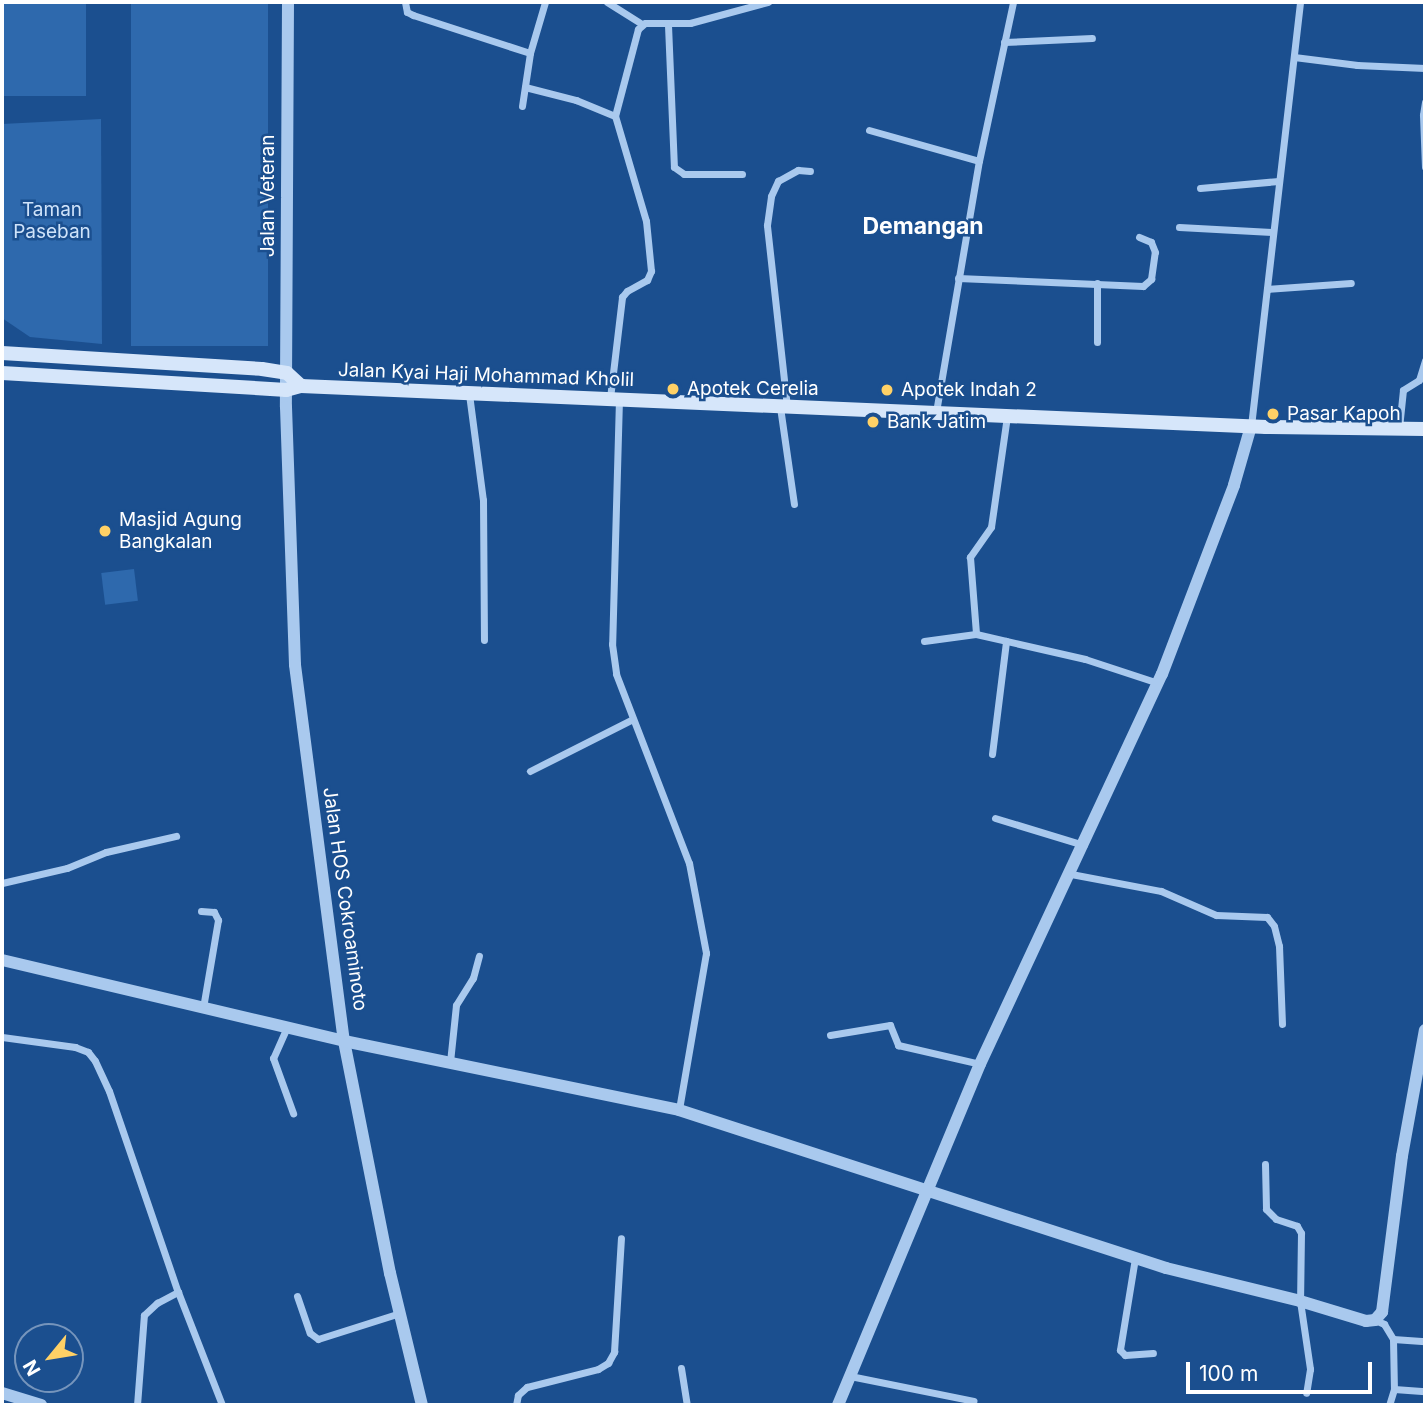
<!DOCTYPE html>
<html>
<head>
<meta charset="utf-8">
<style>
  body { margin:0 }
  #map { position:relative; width:1427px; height:1407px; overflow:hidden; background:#1b4f8f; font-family:Inter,sans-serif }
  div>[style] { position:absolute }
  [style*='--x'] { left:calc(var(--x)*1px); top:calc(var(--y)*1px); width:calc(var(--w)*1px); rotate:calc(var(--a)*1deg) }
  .green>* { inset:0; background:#2e69ad; transform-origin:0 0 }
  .minor>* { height:7px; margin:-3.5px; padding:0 3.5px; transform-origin:3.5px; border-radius:3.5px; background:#a9c9ee }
  .tertiary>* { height:12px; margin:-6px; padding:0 6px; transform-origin:6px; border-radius:6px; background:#a9c9ee }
  .secondary>* { height:14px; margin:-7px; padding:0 7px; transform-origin:7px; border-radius:7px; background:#d6e6fa }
  .dots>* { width:19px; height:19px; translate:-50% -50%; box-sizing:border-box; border:4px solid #1b4f8f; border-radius:50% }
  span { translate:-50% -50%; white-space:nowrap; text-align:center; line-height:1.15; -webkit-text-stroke:5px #1b4f8f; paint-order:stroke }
  .street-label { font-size:19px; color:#fff }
  .park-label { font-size:19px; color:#cfe3fa }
  .poi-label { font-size:19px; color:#fff }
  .left { translate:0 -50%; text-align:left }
  .quarter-label { font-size:23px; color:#fff; font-weight:700 }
  .frame { position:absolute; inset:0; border:4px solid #fff; pointer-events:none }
  .north { position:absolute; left:14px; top:1323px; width:70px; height:70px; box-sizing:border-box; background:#1b4f8f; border:2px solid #7695bc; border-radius:50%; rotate:240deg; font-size:19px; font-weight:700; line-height:28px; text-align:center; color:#fff }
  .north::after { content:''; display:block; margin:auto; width:24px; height:32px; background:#ffd166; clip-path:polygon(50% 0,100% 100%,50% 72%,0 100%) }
  .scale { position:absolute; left:1186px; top:1362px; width:186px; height:32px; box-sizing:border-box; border:4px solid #fff; border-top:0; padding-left:9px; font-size:21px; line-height:24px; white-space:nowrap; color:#fff; -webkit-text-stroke:5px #1b4f8f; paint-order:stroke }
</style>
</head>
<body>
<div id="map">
  <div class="green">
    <i style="left:2px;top:2px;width:84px;height:94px"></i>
    <i style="left:131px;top:2px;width:137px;height:344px"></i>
    <i style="clip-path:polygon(101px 119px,102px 344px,30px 337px,2px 318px,2px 124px)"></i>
    <i style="left:134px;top:569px;width:32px;height:33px;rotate:83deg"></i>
  </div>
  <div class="minor">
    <i style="--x:405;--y:2;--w:10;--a:79"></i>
    <i style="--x:407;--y:12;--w:7;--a:27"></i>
    <i style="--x:413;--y:15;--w:123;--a:18"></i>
    <i style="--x:607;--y:2;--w:41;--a:32.2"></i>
    <i style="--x:668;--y:25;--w:142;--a:87.6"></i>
    <i style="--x:674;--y:167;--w:12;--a:35"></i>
    <i style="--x:684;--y:174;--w:58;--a:0"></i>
    <i style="--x:1004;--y:42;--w:88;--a:-2.6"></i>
    <i style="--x:1294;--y:57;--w:64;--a:7.2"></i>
    <i style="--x:1357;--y:65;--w:68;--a:2.5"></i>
    <i style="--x:525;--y:87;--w:53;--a:14.3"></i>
    <i style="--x:576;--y:100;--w:42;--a:22.3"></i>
    <i style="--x:1425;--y:102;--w:13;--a:99"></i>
    <i style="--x:1423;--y:115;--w:52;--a:87.8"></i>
    <i style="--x:522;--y:106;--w:54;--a:-81.4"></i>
    <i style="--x:530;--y:53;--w:53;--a:-73.6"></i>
    <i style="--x:869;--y:130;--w:114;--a:15.7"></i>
    <i style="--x:1200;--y:188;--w:79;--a:-5.1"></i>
    <i style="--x:1179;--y:227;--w:93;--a:3.1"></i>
    <i style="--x:958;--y:278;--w:185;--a:2.5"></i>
    <i style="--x:1143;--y:286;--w:11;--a:-41"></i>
    <i style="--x:1151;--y:279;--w:27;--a:-82"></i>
    <i style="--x:1155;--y:252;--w:11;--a:-112"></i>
    <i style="--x:1151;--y:242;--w:13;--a:-157"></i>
    <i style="--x:1267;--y:289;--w:84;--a:-4.1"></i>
    <i style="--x:1097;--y:342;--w:59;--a:-90"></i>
    <i style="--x:469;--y:394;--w:107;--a:82.5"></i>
    <i style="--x:483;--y:500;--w:140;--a:89.6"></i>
    <i style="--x:610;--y:398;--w:102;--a:-83.2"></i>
    <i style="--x:622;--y:297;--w:8;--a:-50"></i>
    <i style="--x:627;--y:291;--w:23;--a:-29"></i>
    <i style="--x:647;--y:280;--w:10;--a:-66"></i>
    <i style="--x:651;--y:271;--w:50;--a:-95.7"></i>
    <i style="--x:646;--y:221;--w:109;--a:-106.4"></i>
    <i style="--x:615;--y:116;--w:90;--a:-75.2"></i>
    <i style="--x:638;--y:29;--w:9;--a:-41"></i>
    <i style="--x:645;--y:23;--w:45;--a:0"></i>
    <i style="--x:690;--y:23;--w:81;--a:-15.1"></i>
    <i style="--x:619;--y:399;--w:245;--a:91.6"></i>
    <i style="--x:612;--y:644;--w:30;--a:82"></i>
    <i style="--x:616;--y:674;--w:203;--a:68.9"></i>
    <i style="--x:689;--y:863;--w:92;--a:79.3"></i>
    <i style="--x:706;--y:953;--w:159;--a:99.8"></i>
    <i style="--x:780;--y:407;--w:98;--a:81.8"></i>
    <i style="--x:787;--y:407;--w:183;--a:-96.3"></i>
    <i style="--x:767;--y:225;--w:29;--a:-82"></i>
    <i style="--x:771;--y:196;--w:17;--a:-65"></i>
    <i style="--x:778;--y:181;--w:23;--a:-29"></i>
    <i style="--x:798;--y:170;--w:12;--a:5"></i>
    <i style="--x:936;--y:412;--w:255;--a:-80.3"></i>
    <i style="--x:979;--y:161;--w:163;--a:-77.9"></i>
    <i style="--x:1007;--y:416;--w:112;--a:98.2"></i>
    <i style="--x:991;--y:527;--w:37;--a:125"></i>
    <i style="--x:970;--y:557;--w:77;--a:85.5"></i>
    <i style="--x:976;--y:634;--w:112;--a:12.9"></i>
    <i style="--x:1085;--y:659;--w:77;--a:18.2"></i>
    <i style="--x:1251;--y:426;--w:427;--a:-83.4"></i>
    <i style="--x:1399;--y:428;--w:38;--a:-84"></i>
    <i style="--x:1403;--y:390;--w:19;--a:-32"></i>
    <i style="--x:1419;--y:380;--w:21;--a:-73"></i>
    <i style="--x:924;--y:641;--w:52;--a:-7.7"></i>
    <i style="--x:992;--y:754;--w:114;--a:-82.9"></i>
    <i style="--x:530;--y:771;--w:115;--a:-26.8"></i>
    <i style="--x:995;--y:818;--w:93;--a:16.9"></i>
    <i style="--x:1071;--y:874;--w:92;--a:10.7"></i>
    <i style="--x:1161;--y:891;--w:60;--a:23.6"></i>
    <i style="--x:1216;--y:915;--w:51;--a:2.2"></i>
    <i style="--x:1267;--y:917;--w:11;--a:52"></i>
    <i style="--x:1274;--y:926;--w:21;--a:76"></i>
    <i style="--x:1279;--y:946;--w:78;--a:87.8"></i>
    <i style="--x:2;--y:883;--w:67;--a:-13"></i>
    <i style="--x:67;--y:868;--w:42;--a:-22.3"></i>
    <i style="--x:106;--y:852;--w:72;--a:-12.9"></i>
    <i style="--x:201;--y:911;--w:13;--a:4"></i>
    <i style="--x:214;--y:912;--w:9;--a:63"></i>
    <i style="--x:218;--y:920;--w:89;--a:99.7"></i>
    <i style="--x:287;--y:1027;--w:34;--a:114"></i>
    <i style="--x:273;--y:1058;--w:59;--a:70"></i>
    <i style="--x:830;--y:1035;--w:61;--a:-9.5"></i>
    <i style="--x:890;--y:1025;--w:22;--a:68"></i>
    <i style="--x:898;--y:1045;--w:84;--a:13"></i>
    <i style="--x:2;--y:1037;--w:74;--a:7.8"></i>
    <i style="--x:75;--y:1047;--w:14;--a:21"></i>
    <i style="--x:88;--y:1052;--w:11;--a:52"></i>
    <i style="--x:95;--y:1061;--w:33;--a:65"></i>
    <i style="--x:109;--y:1091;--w:213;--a:71.1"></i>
    <i style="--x:178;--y:1292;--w:121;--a:68.7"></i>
    <i style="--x:450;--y:1062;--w:57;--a:-84"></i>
    <i style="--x:456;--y:1005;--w:32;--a:-58"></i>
    <i style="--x:473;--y:978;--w:23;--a:-75"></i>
    <i style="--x:1265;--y:1164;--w:45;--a:88.7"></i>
    <i style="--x:1266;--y:1209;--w:14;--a:45"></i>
    <i style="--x:1276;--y:1219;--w:22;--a:18"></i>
    <i style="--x:1297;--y:1226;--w:8;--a:60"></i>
    <i style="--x:1301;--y:1233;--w:68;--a:90.8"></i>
    <i style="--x:1300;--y:1301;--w:69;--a:81.6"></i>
    <i style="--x:1310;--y:1369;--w:24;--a:99"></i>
    <i style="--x:1135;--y:1258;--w:93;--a:99.3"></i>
    <i style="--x:1120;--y:1350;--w:7;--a:45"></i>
    <i style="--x:1125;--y:1355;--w:28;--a:-4"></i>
    <i style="--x:297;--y:1296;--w:39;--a:71"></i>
    <i style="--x:310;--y:1333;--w:10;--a:37"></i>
    <i style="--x:318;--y:1339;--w:86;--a:-17.6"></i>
    <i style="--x:1375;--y:1320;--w:10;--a:24"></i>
    <i style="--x:1384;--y:1324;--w:17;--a:59"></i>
    <i style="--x:1393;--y:1339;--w:50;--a:88.9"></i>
    <i style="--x:1394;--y:1389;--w:17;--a:107"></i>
    <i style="--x:1393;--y:1339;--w:32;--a:4"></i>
    <i style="--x:681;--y:1368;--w:37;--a:81"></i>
    <i style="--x:850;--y:1376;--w:126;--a:11.4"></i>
    <i style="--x:1394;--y:1389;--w:31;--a:4"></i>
    <i style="--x:137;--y:1405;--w:90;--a:-85.6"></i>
    <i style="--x:144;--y:1315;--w:18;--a:-43"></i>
    <i style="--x:157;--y:1303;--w:24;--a:-28"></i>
    <i style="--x:516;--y:1405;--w:10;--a:-79"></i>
    <i style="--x:518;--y:1395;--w:12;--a:-42"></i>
    <i style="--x:527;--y:1387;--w:73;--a:-14.2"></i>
    <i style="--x:598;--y:1369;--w:12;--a:-31"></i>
    <i style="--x:608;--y:1363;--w:13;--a:-61"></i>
    <i style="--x:614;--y:1352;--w:114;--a:-86.5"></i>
  </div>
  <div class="tertiary">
    <i style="--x:288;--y:2;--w:405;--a:90.3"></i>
    <i style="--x:286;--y:407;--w:258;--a:88"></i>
    <i style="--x:295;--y:665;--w:379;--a:82.6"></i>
    <i style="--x:344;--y:1041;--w:237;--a:78.8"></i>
    <i style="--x:390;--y:1273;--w:136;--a:76.4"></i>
    <i style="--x:2;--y:960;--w:351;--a:13.3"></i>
    <i style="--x:344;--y:1041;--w:342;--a:11.6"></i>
    <i style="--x:679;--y:1110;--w:512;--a:17.97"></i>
    <i style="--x:1166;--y:1268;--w:138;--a:13.8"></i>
    <i style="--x:1300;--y:1301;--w:69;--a:16.9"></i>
    <i style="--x:1366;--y:1321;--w:9;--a:-6"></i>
    <i style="--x:1375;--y:1320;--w:11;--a:-49"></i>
    <i style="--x:1382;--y:1312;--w:157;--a:-82.7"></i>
    <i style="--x:1402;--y:1156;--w:128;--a:-79.7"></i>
    <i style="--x:2;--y:1393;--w:41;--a:17.1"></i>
    <i style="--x:838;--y:1405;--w:369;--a:-67.4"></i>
    <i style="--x:980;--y:1064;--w:430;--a:-65"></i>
    <i style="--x:1162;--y:674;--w:202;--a:-69.1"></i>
    <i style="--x:1234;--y:485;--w:61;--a:-73.9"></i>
  </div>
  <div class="secondary">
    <i style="--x:2;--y:353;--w:260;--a:3.5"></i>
    <i style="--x:262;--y:369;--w:25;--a:9"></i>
    <i style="--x:287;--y:373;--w:19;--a:43"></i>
    <i style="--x:2;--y:373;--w:285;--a:3.4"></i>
    <i style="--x:286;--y:390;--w:16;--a:-15"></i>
    <i style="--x:301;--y:386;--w:966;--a:2.43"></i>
    <i style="--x:1266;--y:427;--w:159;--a:0.7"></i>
  </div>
  <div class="dots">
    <i style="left:673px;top:389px;background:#ffd166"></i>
    <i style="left:887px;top:390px;background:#ffd166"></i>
    <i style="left:1273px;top:414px;background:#ffd166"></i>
    <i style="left:873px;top:422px;background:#ffd166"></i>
    <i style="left:105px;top:531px;background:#ffd166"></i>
  </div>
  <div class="street-label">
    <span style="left:268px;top:196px;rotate:-90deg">Jalan Veteran</span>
    <span style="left:486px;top:375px;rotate:2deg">Jalan Kyai Haji Mohammad Kholil</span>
    <span style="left:345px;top:899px;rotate:82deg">Jalan HOS Cokroaminoto</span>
  </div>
  <div class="park-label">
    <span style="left:52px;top:221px">Taman<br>Paseban</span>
  </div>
  <div class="poi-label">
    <span class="left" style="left:687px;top:389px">Apotek Cerelia</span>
    <span class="left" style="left:901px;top:390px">Apotek Indah 2</span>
    <span class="left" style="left:1287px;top:414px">Pasar Kapoh</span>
    <span class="left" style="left:887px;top:422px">Bank Jatim</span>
    <span class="left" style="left:119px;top:531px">Masjid Agung<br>Bangkalan</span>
  </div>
  <div class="quarter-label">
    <span style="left:923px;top:226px">Demangan</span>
  </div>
  <div class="frame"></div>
  <div class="north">N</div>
  <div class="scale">100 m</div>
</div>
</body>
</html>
